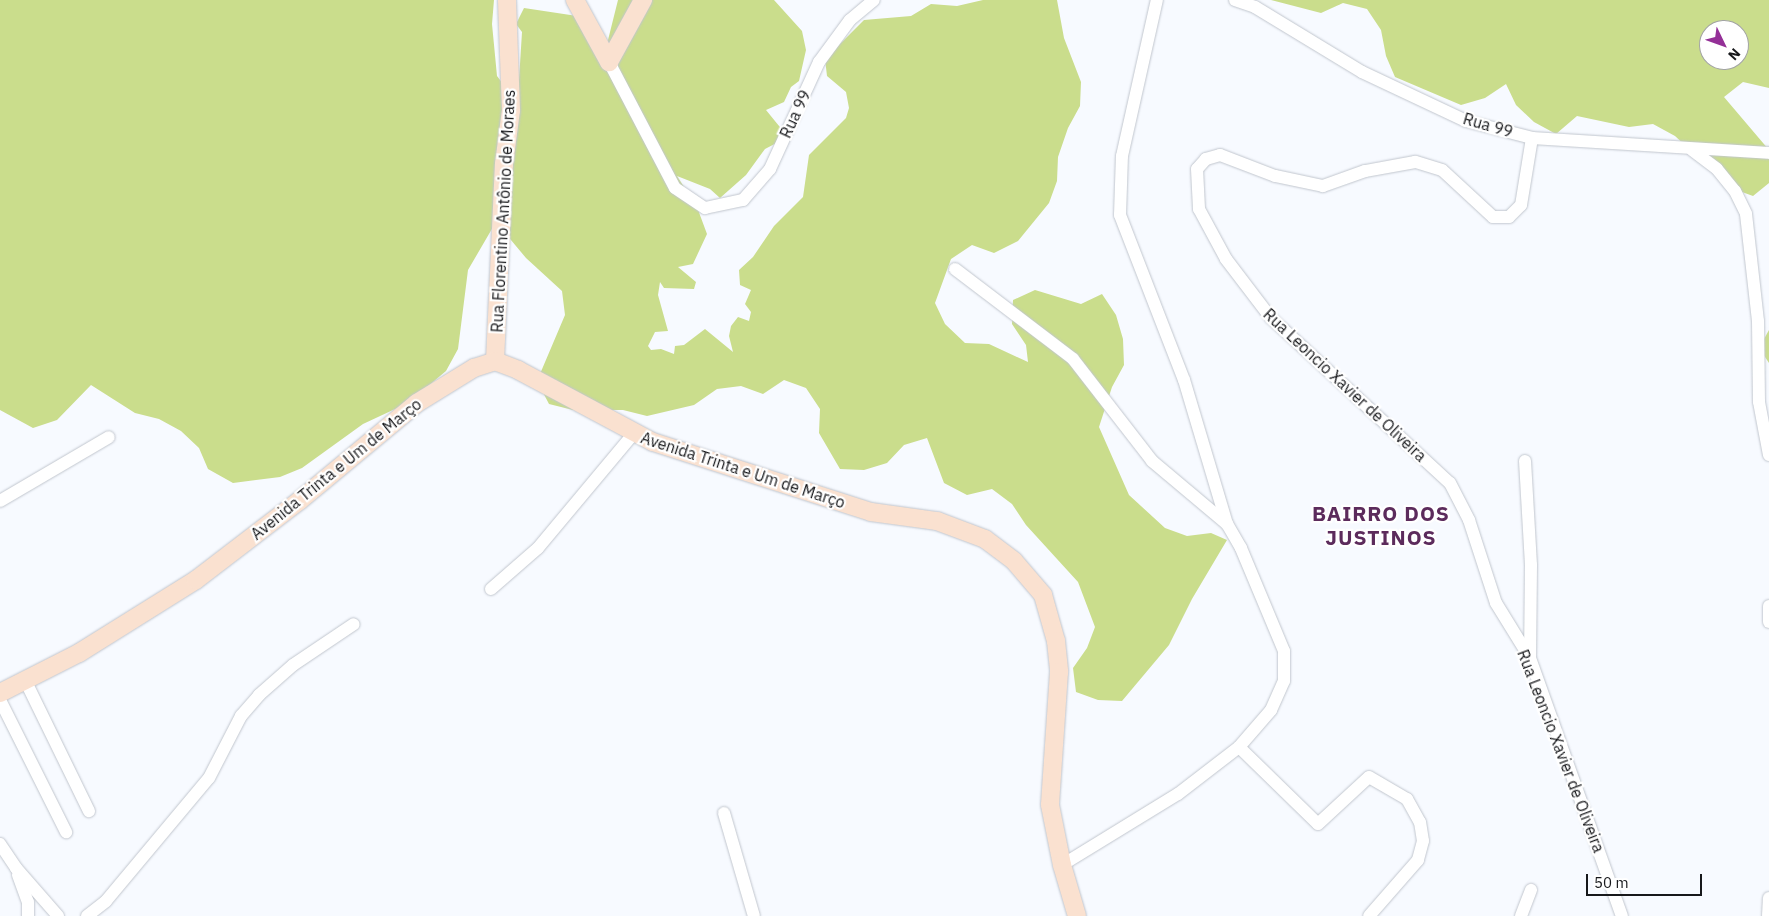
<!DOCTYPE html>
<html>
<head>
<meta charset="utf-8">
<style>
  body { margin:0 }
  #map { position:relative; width:1769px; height:916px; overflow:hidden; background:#f7faff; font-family:"IBM Plex Sans",sans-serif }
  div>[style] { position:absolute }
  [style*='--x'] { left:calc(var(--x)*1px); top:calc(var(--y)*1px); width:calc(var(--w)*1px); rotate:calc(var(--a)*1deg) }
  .green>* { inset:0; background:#cadd8c }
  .roads { filter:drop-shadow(0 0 1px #c1c6ce) drop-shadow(0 0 1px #c1c6ce) }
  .street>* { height:12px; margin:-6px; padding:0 6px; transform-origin:6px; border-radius:6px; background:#fff }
  .secondary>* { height:18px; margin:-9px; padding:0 9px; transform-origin:9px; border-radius:9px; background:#fae1d0 }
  span { translate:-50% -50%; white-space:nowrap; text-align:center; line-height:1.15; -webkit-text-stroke:4.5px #fff; paint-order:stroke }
  .street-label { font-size:16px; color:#17181b }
  .district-label { font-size:21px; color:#5c2b5c; font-weight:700; letter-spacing:1px }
  .north { position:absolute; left:1699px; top:20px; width:50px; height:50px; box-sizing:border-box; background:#fff; border:1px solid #a2a3a4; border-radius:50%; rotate:132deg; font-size:14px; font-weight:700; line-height:20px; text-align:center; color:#17181b }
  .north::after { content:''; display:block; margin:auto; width:18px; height:22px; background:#943097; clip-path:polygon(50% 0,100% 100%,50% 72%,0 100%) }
  .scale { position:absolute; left:1586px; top:874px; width:116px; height:22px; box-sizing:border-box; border:2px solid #17181b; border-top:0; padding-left:6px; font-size:15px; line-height:18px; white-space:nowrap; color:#17181b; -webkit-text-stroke:4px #fff; paint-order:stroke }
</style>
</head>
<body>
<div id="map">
  <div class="green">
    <i style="clip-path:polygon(0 0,494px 0,492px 24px,497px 76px,510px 93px,519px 80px,522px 32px,516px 24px,524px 8px,577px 16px,606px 48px,618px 0,774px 0,802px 31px,806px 50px,799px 81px,791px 87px,784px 102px,766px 110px,788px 137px,765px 149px,746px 175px,720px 198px,710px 189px,677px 176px,697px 207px,707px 234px,693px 264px,678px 267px,696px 282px,694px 289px,664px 288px,660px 282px,658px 295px,668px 331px,655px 332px,648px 346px,651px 350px,661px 349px,674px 354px,675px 346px,684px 345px,705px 329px,733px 352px,729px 336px,731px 326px,738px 317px,749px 321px,751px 312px,745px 304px,751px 290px,740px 285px,739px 270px,753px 257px,774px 226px,803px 197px,809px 155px,846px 118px,849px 108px,846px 92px,827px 76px,825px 59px,864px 20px,911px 16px,931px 4px,957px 6px,983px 0,1057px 0,1064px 38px,1081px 82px,1080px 106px,1068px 128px,1058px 157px,1057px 181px,1049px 203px,1018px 241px,994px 253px,972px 245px,951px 259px,935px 303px,945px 324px,965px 343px,989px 344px,1028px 362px,1026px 345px,1012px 324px,1013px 300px,1035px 290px,1081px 304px,1102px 294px,1116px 315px,1123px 339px,1124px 365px,1112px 387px,1099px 427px,1129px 495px,1165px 528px,1187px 536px,1211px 533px,1227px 540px,1192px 599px,1169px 645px,1122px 701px,1098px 700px,1076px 692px,1073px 668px,1087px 648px,1095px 627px,1078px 582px,1026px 525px,1012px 504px,992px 489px,967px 495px,944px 483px,927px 438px,904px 445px,887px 463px,864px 470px,840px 469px,819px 433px,820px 409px,806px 388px,784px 380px,763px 394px,741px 386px,717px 389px,694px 405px,647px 416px,623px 410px,573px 410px,549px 404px,537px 381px,565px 315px,562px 291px,526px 258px,496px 222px,468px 270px,458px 349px,446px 371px,408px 403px,363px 424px,302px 468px,280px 477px,233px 483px,208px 469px,199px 448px,181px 431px,159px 419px,135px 413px,91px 385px,57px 420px,33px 428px,0 410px)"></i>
    <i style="clip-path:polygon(evenodd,1271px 0,1769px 0,1769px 88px,1743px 82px,1724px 97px,1769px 150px,1769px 183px,1753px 196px,1731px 188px,1675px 136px,1653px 124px,1629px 127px,1577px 116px,1556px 134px,1534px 122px,1516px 105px,1506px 84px,1485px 98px,1461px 105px,1395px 77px,1386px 56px,1381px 30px,1367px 9px,1343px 3px,1321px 13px,1271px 0,1709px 30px,1739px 30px,1739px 60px,1709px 60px,1709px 30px)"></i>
    <i style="clip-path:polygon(1769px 330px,1769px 363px,1759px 348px)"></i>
  </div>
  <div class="roads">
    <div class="street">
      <i style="--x:1235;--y:0;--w:21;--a:19"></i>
      <i style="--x:1255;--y:7;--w:125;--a:31.3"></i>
      <i style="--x:1362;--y:72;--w:115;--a:25.2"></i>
      <i style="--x:1466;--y:121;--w:68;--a:14.4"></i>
      <i style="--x:1532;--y:138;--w:237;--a:3.6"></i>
      <i style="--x:609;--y:62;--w:142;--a:62.4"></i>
      <i style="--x:675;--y:188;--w:36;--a:34"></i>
      <i style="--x:705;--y:208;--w:39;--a:-12"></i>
      <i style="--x:743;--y:200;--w:41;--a:-48.9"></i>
      <i style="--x:770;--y:169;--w:118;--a:-65.4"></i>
      <i style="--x:819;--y:62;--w:52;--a:-53.6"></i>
      <i style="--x:850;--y:20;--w:31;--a:-40"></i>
      <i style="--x:1532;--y:138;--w:68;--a:99.3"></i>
      <i style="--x:1521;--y:205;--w:17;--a:135"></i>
      <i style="--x:1509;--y:217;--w:16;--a:180"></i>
      <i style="--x:1493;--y:217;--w:69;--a:-137.3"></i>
      <i style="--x:1442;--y:170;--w:28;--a:-163"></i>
      <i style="--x:1415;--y:162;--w:51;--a:169.8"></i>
      <i style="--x:1365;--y:171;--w:45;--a:160.3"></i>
      <i style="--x:1323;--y:186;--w:49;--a:-168.2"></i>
      <i style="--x:1275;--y:176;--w:59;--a:-159.1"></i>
      <i style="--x:1220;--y:155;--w:15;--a:164"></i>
      <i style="--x:1206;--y:159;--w:13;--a:132"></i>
      <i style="--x:1197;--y:169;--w:40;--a:87.1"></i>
      <i style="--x:1199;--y:209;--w:57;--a:61.6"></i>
      <i style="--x:1226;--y:259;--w:74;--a:52.7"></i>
      <i style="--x:1271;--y:318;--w:243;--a:42.7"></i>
      <i style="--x:1450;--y:483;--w:42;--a:62.8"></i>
      <i style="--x:1469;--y:520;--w:87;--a:72"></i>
      <i style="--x:1496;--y:603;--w:65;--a:58.3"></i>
      <i style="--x:1530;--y:658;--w:274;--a:70.4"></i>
      <i style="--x:1692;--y:150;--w:31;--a:37"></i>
      <i style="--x:1717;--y:169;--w:28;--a:51"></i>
      <i style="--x:1735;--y:191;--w:25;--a:64"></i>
      <i style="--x:1746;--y:214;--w:108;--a:83.6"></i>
      <i style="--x:1758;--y:321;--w:81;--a:89.3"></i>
      <i style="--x:1759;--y:402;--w:54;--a:79.3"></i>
      <i style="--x:955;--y:269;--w:148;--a:37.3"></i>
      <i style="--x:1073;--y:359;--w:129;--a:52.2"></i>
      <i style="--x:1152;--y:461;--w:98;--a:40"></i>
      <i style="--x:1525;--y:461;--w:104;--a:86.7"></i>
      <i style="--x:1531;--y:565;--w:93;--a:90.6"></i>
      <i style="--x:0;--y:501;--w:126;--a:-30.4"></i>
      <i style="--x:491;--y:589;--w:62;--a:-41.1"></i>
      <i style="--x:538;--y:548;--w:150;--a:-50.1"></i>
      <i style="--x:1769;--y:606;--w:16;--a:90"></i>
      <i style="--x:25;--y:680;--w:146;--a:64"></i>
      <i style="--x:0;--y:700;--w:148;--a:63.4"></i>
      <i style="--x:1239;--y:747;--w:110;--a:44.3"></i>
      <i style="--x:1318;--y:824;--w:69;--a:-42.7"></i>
      <i style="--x:1369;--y:777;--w:44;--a:30.1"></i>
      <i style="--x:1407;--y:799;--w:26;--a:61"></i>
      <i style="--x:1420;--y:822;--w:19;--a:81"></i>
      <i style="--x:1423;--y:841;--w:20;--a:105"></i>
      <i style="--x:1418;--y:860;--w:74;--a:131.2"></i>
      <i style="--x:724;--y:813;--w:107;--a:73.8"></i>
      <i style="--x:0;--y:844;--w:29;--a:56"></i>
      <i style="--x:16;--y:868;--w:64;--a:48.8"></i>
      <i style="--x:1062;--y:865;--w:136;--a:-31.5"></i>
      <i style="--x:1178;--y:794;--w:77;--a:-37.6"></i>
      <i style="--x:1239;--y:747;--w:49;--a:-49.1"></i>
      <i style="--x:1271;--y:710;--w:32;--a:-66"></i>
      <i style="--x:1284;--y:681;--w:30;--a:-90"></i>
      <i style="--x:1284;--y:651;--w:112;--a:-112.7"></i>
      <i style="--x:1241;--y:548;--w:28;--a:-120"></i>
      <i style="--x:1227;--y:524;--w:150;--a:-106.6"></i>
      <i style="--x:1184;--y:380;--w:177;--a:-111.2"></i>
      <i style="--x:1120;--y:215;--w:59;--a:-88.1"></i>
      <i style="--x:1122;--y:156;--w:160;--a:-77.4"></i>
      <i style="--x:18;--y:875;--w:29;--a:70"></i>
      <i style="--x:28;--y:902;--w:14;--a:90"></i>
      <i style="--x:87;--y:916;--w:24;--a:-38"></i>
      <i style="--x:106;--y:901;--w:160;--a:-50.1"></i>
      <i style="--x:209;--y:778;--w:70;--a:-62.7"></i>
      <i style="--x:241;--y:716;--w:28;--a:-49"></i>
      <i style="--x:259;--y:695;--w:45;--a:-41.4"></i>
      <i style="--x:293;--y:665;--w:73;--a:-33.9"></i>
      <i style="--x:1521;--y:916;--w:28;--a:-69"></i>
      <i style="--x:1768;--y:916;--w:18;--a:-87"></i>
    </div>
    <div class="secondary">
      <i style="--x:575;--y:0;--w:71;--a:61.3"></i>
      <i style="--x:609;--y:62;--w:71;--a:-61.3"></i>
      <i style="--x:495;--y:361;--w:197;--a:-87.4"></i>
      <i style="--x:504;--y:164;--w:54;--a:-82.6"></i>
      <i style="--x:511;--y:110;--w:110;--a:-92.1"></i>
      <i style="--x:0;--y:693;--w:89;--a:-26.9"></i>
      <i style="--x:79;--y:653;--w:138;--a:-32"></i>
      <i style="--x:196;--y:580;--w:130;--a:-37.5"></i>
      <i style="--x:299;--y:501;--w:153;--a:-39.7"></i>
      <i style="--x:417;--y:403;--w:67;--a:-31.6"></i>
      <i style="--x:474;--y:368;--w:22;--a:-18"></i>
      <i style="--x:495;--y:361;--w:25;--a:21"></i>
      <i style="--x:518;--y:370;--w:153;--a:28.1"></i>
      <i style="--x:653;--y:442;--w:229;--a:17.8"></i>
      <i style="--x:871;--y:512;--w:67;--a:7.8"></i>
      <i style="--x:937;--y:521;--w:51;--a:20.6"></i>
      <i style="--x:985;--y:539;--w:36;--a:37"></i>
      <i style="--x:1014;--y:561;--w:45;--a:49.5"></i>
      <i style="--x:1043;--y:595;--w:48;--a:74.2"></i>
      <i style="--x:1056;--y:641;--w:31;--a:84"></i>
      <i style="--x:1059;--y:672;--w:133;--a:93.9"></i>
      <i style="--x:1050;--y:805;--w:61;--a:78.7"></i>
      <i style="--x:1062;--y:865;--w:53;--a:73.6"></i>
    </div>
  </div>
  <div class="street-label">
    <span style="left:795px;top:114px;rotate:-65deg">Rua 99</span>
    <span style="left:1488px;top:125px;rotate:16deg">Rua 99</span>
    <span style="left:503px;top:211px;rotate:-87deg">Rua Florentino Antônio de Moraes</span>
    <span style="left:1345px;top:385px;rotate:43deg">Rua Leoncio Xavier de Oliveira</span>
    <span style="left:336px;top:469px;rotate:-39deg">Avenida Trinta e Um de Março</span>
    <span style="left:743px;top:470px;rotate:18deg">Avenida Trinta e Um de Março</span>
    <span style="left:1561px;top:751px;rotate:69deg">Rua Leoncio Xavier de Oliveira</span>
  </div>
  <div class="district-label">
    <span style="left:1381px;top:525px">BAIRRO DOS<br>JUSTINOS</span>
  </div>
  <div class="north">N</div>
  <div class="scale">50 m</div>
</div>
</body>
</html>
